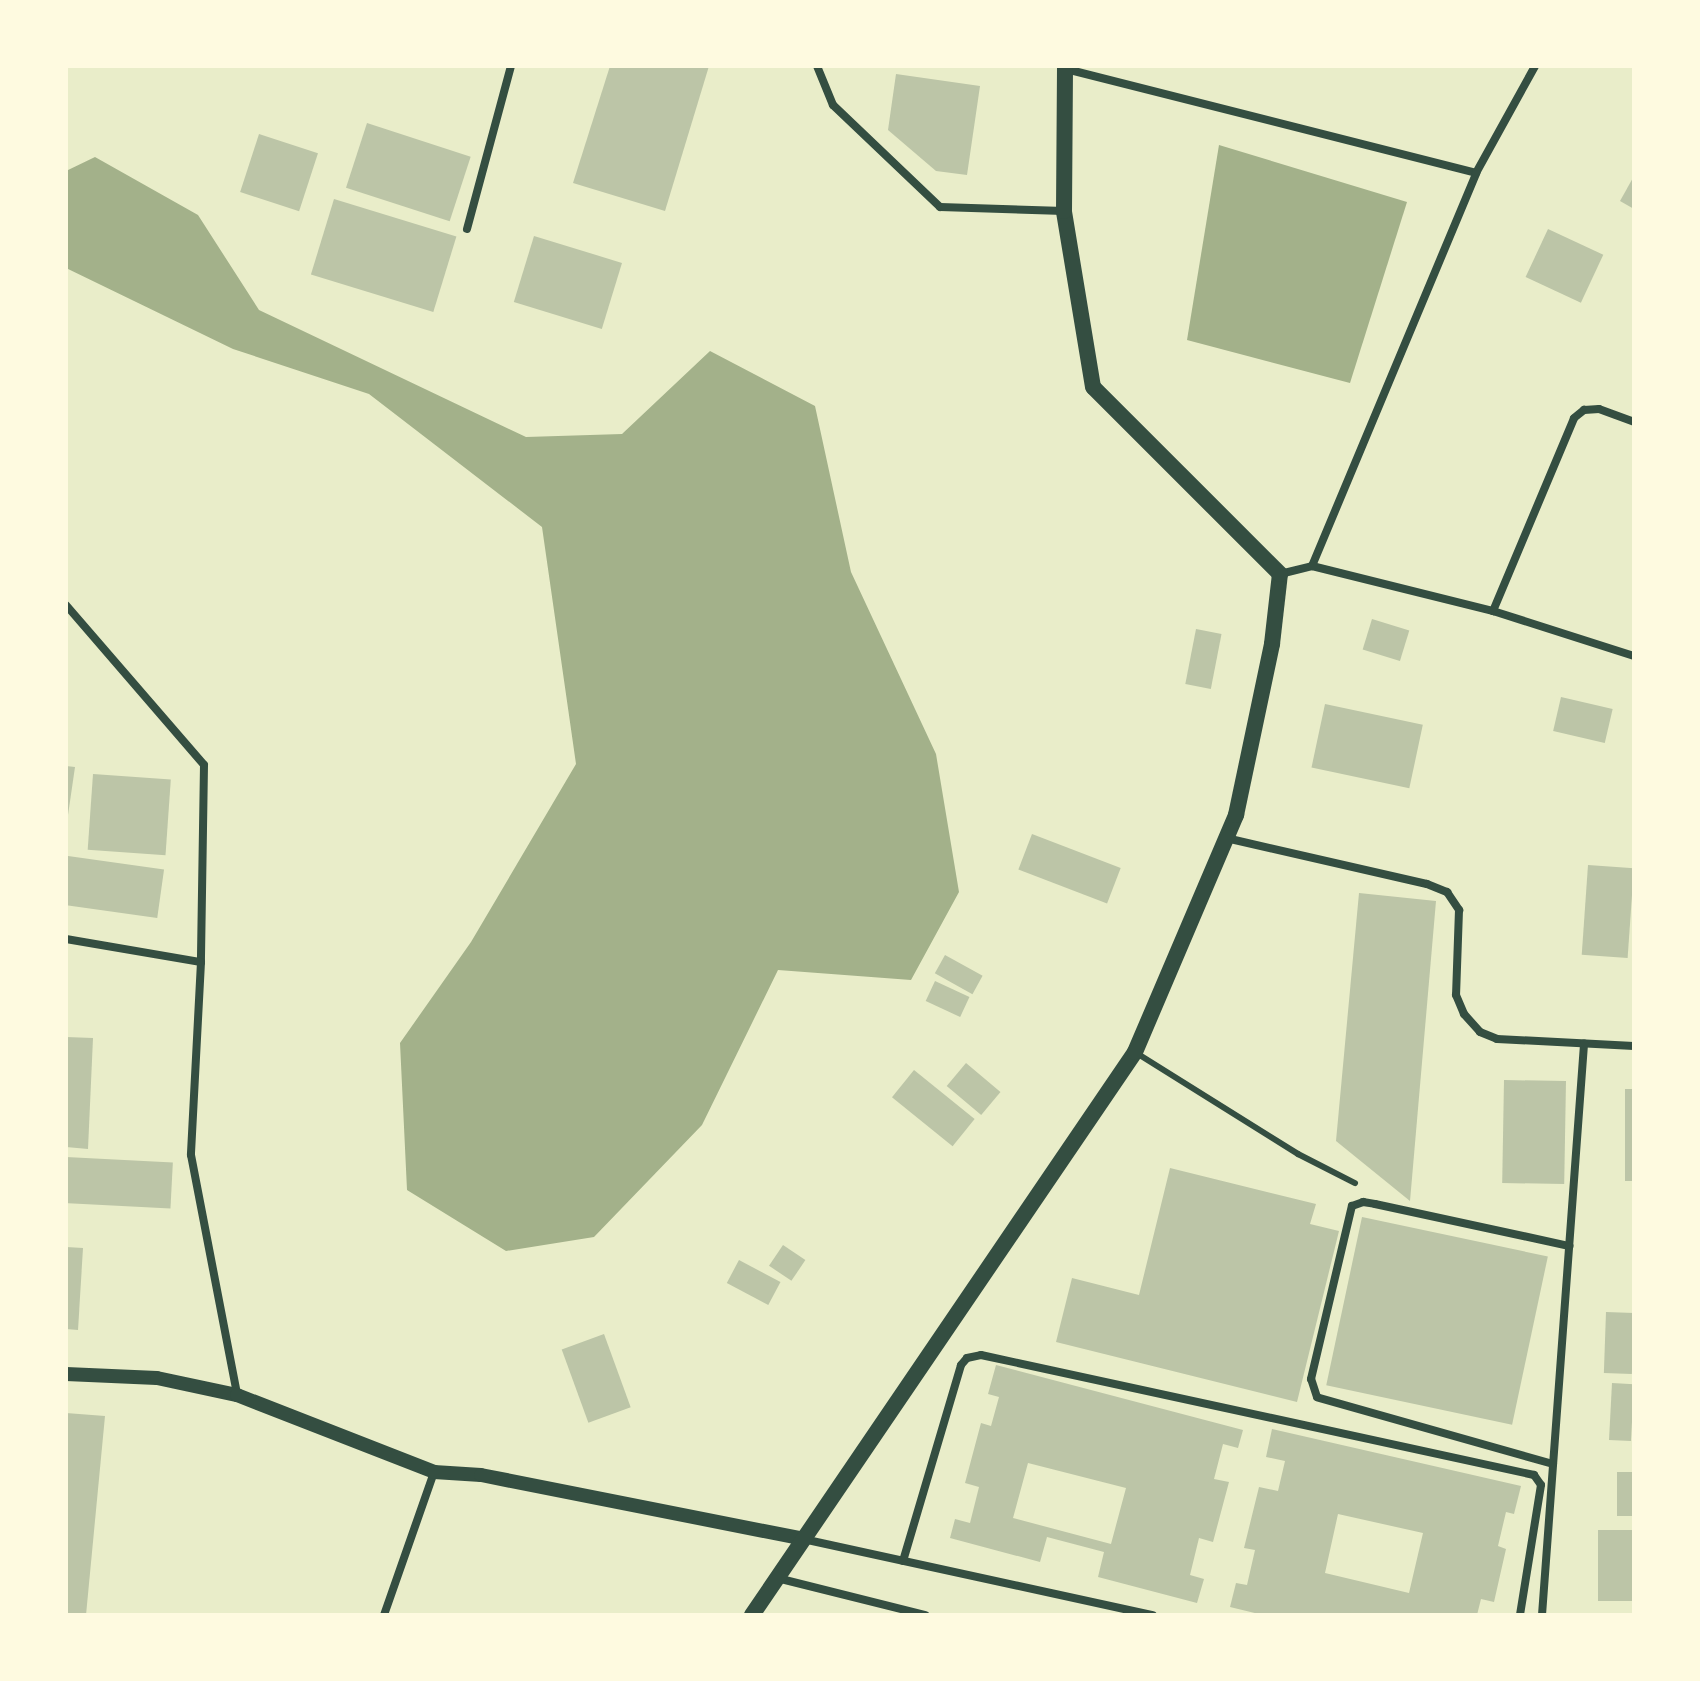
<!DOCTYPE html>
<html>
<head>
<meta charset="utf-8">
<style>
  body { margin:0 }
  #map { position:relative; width:1700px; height:1681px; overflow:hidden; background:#e9edc9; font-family:Poppins,sans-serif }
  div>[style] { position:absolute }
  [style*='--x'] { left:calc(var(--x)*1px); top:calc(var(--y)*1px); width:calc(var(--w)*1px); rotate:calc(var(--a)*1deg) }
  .water>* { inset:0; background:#a3b18a }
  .building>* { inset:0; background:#bcc5a7; transform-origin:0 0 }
  .service>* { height:6px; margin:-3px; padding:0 3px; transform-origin:3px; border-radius:3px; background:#344e41 }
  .minor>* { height:8px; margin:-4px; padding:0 4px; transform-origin:4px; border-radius:4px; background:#344e41 }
  .tertiary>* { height:14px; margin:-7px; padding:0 7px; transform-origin:7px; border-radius:7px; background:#344e41 }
  .secondary>* { height:16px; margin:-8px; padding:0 8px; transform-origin:8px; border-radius:8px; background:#344e41 }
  span { translate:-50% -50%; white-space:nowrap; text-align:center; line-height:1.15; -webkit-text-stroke:6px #fefae0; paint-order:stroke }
  .frame { position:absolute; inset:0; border:68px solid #fefae0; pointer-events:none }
</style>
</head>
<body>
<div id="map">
  <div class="water">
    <i style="clip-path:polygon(1219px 145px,1407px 202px,1350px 383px,1187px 340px)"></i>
    <i style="clip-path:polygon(95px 157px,198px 215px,259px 310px,526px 437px,622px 434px,710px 351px,815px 406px,851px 572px,936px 754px,959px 892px,911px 980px,778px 970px,702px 1125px,594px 1237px,506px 1251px,407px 1190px,400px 1043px,471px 942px,576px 764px,542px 527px,369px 394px,233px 349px,66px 268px,66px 171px)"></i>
  </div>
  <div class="building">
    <i style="clip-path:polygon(610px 66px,709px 66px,665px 211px,573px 183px)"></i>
    <i style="clip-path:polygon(896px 74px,980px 86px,967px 175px,936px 171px,888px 130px)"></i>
    <i style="left:367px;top:123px;width:109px;height:68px;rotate:18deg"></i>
    <i style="left:259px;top:134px;width:62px;height:61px;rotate:18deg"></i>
    <i style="clip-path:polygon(1634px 176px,1634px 209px,1620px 201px)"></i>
    <i style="left:334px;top:199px;width:128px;height:79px;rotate:17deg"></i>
    <i style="left:1548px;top:229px;width:61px;height:53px;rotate:25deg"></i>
    <i style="left:534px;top:236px;width:92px;height:69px;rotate:17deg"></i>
    <i style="left:1372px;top:619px;width:39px;height:32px;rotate:17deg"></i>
    <i style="left:1196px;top:629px;width:26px;height:56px;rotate:11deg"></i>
    <i style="left:1561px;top:697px;width:53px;height:35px;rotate:13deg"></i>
    <i style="left:1325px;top:704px;width:100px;height:65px;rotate:12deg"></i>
    <i style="clip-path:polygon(66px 766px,75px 767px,68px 815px,66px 815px)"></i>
    <i style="left:93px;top:774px;width:78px;height:76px;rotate:4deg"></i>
    <i style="left:1032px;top:834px;width:95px;height:38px;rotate:21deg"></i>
    <i style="left:68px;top:856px;width:97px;height:49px;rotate:8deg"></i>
    <i style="left:1588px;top:865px;width:46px;height:90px;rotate:4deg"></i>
    <i style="clip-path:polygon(1359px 893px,1436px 901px,1410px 1201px,1336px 1141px)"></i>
    <i style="left:945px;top:955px;width:43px;height:21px;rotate:29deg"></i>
    <i style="left:935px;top:981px;width:38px;height:22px;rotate:25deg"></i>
    <i style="clip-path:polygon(66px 1037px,93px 1038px,88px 1149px,66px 1147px)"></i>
    <i style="left:966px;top:1063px;width:45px;height:30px;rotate:40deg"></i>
    <i style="left:914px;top:1070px;width:78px;height:35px;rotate:39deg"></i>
    <i style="left:1504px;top:1080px;width:62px;height:103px;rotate:1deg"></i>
    <i style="left:1625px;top:1089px;width:9px;height:92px"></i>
    <i style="left:66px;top:1157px;width:107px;height:46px;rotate:3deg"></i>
    <i style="clip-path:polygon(1170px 1168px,1316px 1204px,1310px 1224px,1339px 1231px,1297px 1402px,1056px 1342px,1072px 1278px,1139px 1295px)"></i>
    <i style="left:1362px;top:1217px;width:190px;height:172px;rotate:12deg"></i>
    <i style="left:783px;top:1245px;width:27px;height:25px;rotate:34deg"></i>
    <i style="clip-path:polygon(66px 1247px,83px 1248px,78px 1330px,66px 1329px)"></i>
    <i style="left:739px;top:1260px;width:47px;height:26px;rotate:28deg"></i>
    <i style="left:1606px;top:1312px;width:28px;height:61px;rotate:2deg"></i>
    <i style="left:604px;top:1334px;width:78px;height:45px;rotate:70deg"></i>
    <i style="clip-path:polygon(evenodd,996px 1365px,1243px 1430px,1238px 1448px,1223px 1444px,1214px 1479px,1229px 1482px,1213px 1542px,1199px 1538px,1190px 1575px,1204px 1579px,1197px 1603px,1098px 1577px,1104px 1552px,1047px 1537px,1040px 1562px,950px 1538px,955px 1519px,970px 1523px,979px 1487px,965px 1483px,981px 1423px,991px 1426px,999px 1397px,988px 1394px,996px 1365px,1028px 1463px,1126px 1488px,1111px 1544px,1013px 1518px,1028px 1463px)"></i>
    <i style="left:1612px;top:1383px;width:22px;height:57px;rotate:3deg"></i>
    <i style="clip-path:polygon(66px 1413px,105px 1416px,86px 1615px,66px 1615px)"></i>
    <i style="clip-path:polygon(evenodd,1272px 1429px,1521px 1486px,1514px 1514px,1506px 1512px,1498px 1546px,1506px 1549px,1494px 1602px,1481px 1599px,1477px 1615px,1263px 1615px,1230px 1607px,1236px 1583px,1247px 1585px,1255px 1550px,1244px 1548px,1259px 1487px,1278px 1491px,1285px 1461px,1266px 1457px,1272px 1429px,1338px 1514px,1423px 1533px,1409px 1593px,1325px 1573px,1338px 1514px)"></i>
    <i style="left:1617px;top:1472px;width:17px;height:44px"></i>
    <i style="left:1598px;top:1530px;width:36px;height:71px"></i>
  </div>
  <div class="service">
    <i style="--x:1138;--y:1054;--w:189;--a:32"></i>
    <i style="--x:1298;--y:1154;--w:64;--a:27"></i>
  </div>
  <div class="minor">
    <i style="--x:817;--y:66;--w:42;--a:67.7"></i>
    <i style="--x:833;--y:105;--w:148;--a:43.6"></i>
    <i style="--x:940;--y:207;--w:124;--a:1.8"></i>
    <i style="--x:1066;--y:69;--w:423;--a:14.2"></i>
    <i style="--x:467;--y:229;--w:169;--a:-74.9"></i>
    <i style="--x:1312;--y:566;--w:426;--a:-67.3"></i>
    <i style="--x:1476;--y:173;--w:122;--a:-61.1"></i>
    <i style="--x:1280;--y:574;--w:33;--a:-14"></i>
    <i style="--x:1312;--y:566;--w:187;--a:14"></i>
    <i style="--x:1493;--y:611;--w:148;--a:17.7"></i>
    <i style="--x:66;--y:605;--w:211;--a:49.2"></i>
    <i style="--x:204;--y:765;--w:197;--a:90.9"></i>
    <i style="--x:201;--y:962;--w:193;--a:93"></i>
    <i style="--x:191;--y:1155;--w:244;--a:79.1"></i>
    <i style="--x:1493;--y:611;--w:209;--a:-67.2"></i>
    <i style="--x:1574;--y:418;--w:13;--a:-39"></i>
    <i style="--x:1584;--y:410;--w:15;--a:-4"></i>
    <i style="--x:1599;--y:409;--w:37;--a:20"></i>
    <i style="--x:1226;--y:838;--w:206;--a:12.9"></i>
    <i style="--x:1427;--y:884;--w:22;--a:22"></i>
    <i style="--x:1447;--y:892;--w:22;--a:56"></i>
    <i style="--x:1459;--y:910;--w:85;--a:92"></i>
    <i style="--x:1456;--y:995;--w:21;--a:67"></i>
    <i style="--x:1464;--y:1014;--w:24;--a:48"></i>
    <i style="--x:1480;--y:1032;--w:18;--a:22"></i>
    <i style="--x:1497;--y:1039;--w:137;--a:2.9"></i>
    <i style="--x:66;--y:939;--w:137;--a:9.7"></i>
    <i style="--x:1553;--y:1464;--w:245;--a:-164.2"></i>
    <i style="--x:1317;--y:1397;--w:19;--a:-108"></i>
    <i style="--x:1311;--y:1379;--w:178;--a:-76.7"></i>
    <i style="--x:1352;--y:1206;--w:12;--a:-20"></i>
    <i style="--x:1363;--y:1202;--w:12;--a:9"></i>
    <i style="--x:1375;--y:1204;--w:199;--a:12.2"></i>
    <i style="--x:803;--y:1539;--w:358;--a:12.3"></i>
    <i style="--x:903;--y:1561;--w:204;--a:-73.5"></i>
    <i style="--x:961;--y:1365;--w:9;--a:-49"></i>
    <i style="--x:967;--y:1358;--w:14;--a:-12"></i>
    <i style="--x:981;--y:1355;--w:566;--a:12.24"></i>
    <i style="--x:1534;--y:1475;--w:12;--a:55"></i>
    <i style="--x:1541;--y:1485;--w:132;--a:99.2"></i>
    <i style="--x:777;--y:1578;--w:153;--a:14"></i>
    <i style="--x:384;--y:1615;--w:151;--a:-70.7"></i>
    <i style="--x:1542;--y:1615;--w:573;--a:-85.79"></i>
  </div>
  <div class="tertiary">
    <i style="--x:66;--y:1374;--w:91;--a:2.5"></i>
    <i style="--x:157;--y:1378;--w:82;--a:12"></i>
    <i style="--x:237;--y:1395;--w:212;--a:21.3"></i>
    <i style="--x:434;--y:1472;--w:47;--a:3.7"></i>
    <i style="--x:481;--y:1475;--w:328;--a:11.2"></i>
  </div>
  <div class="secondary">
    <i style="--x:752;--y:1615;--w:681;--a:-55.77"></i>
    <i style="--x:1135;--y:1052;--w:258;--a:-66.9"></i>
    <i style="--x:1236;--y:815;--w:175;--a:-78.1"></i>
    <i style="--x:1272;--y:644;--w:70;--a:-83.5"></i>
    <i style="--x:1280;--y:574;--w:264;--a:-135"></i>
    <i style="--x:1093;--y:387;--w:178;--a:-99.4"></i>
    <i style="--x:1064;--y:211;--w:145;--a:-89.6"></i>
  </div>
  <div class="frame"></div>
</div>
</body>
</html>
